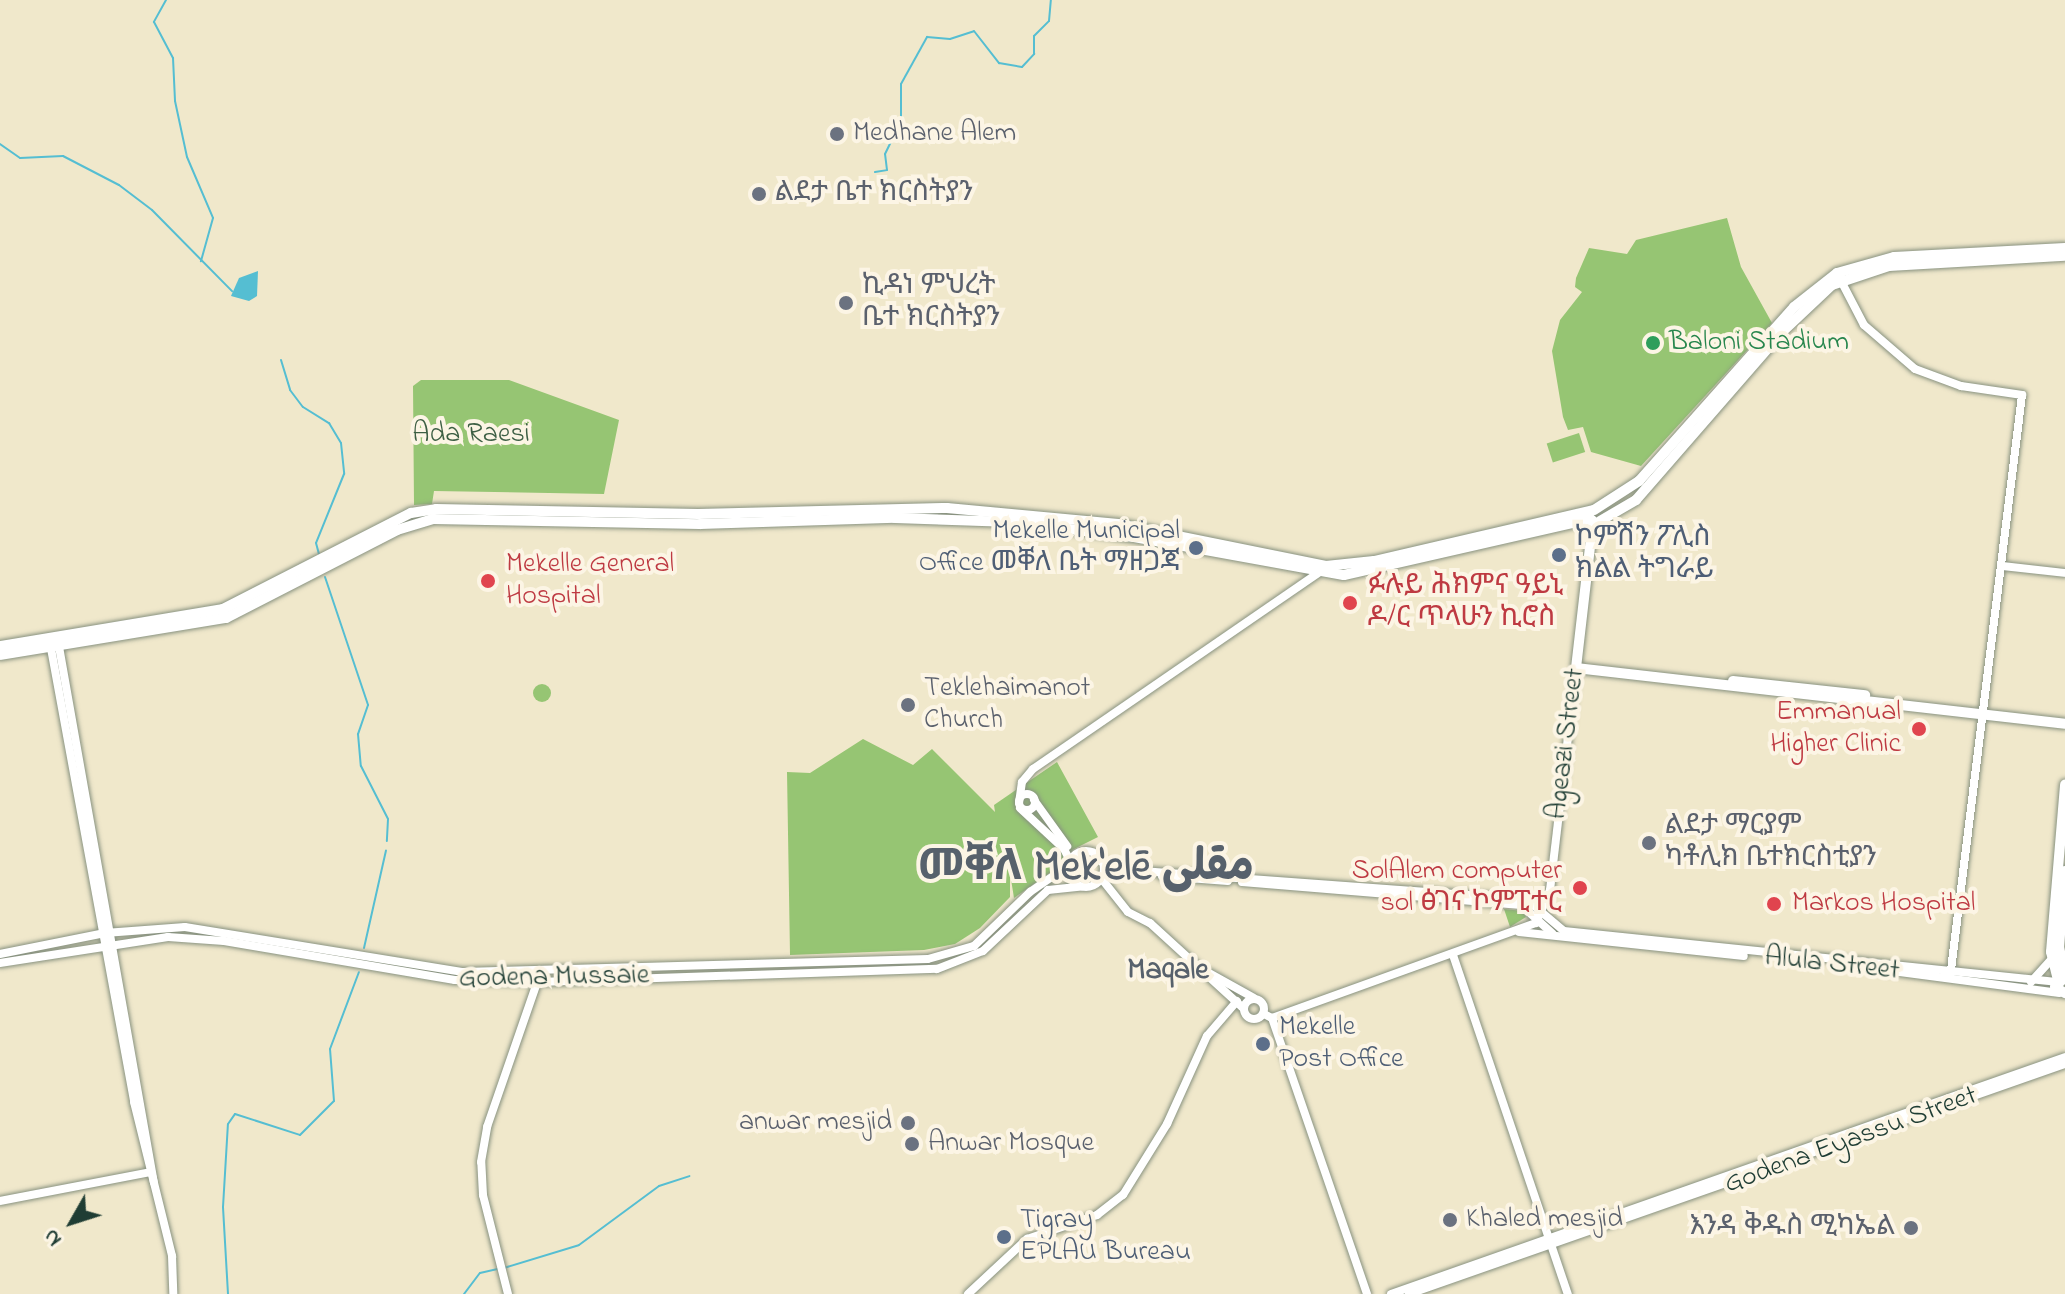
<!DOCTYPE html>
<html>
<head>
<meta charset="utf-8">
<style>
  body { margin:0 }
  #map { position:relative; width:2065px; height:1294px; overflow:hidden; background:#f0e8cb; font-family:"Indie Flower","Playpen Sans Arabic","Noto Sans Ethiopic",sans-serif }
  div>[style] { position:absolute }
  [style*='--x'] { left:calc(var(--x)*1px); top:calc(var(--y)*1px); width:calc(var(--w)*1px); rotate:calc(var(--a)*1deg) }
  .green>* { inset:0; background:#96c573; transform-origin:0 0 }
  .round { border-radius:50% }
  .water>* { inset:0; background:#55bed2 }
  .stream>* { height:2px; margin:-1px; padding:0 1px; transform-origin:1px; border-radius:1px; background:#55bed2 }
  .roads { filter:drop-shadow(0 0 2px #889280) drop-shadow(0 0 2px #889280) }
  .minor>* { height:8px; margin:-4px; padding:0 4px; transform-origin:4px; border-radius:4px; background:#fff }
  .minor>.ring { margin:-4px; padding:0; box-sizing:content-box; background:none; border:8px solid #fff; border-radius:50% }
  .major>* { height:10px; margin:-5px; padding:0 5px; transform-origin:5px; border-radius:5px; background:#fff }
  .dots>* { width:22px; height:22px; translate:-50% -50%; box-sizing:border-box; border:4px solid #fcf5e5; border-radius:50% }
  span { translate:-50% -50%; white-space:nowrap; text-align:center; line-height:1.15; -webkit-text-stroke:8px #fcf5e5; paint-order:stroke }
  .worship-label { font-size:28px; color:#5b616d }
  .left { translate:0 -50%; text-align:left }
  .right { translate:-100% -50%; text-align:right }
  .leisure-label { font-size:28px; color:#27864d }
  .park-label { font-size:28px; color:#3d5f44 }
  .service-label { font-size:28px; color:#4e5e75 }
  .health-label { font-size:28px; color:#be3a42 }
  .street-label { font-size:28px; color:#1f3d34 }
  .neighbourhood-label { font-size:30px; color:#57616c; font-weight:700 }
  .town-label { font-size:44px; color:#57616c; font-weight:700 }
  .north { position:absolute; left:32px; top:1182px; width:80px; height:80px; -webkit-text-stroke:6px #fcf5e5; paint-order:stroke; rotate:231deg; font-size:22px; font-weight:700; line-height:32px; text-align:center; color:#1f3d34 }
  .north::after { content:''; display:block; margin:auto; width:28px; height:36px; background:#1f3d34; clip-path:polygon(50% 0,100% 100%,50% 72%,0 100%) }
</style>
</head>
<body>
<div id="map">
  <div class="green">
    <i style="clip-path:polygon(1727px 218px,1741px 267px,1772px 323px,1641px 466px,1591px 452px,1583px 427px,1568px 430px,1563px 417px,1552px 351px,1560px 320px,1582px 292px,1575px 287px,1576px 278px,1589px 248px,1627px 254px,1636px 240px)"></i>
    <i style="clip-path:polygon(421px 380px,509px 380px,619px 420px,604px 494px,434px 491px,432px 504px,414px 505px,413px 386px)"></i>
    <i style="left:1579px;top:433px;width:20px;height:34px;rotate:72deg"></i>
    <i class="round" style="left:533px;top:684px;width:18px;height:18px"></i>
    <i style="clip-path:polygon(863px 739px,913px 765px,932px 749px,995px 812px,994px 805px,1057px 762px,1098px 837px,1072px 850px,1061px 865px,1014px 898px,1010px 873px,1010px 897px,980px 928px,955px 944px,924px 950px,790px 955px,787px 772px,810px 773px)"></i>
    <i style="clip-path:polygon(1504px 909px,1523px 911px,1526px 917px,1510px 927px)"></i>
  </div>
  <div class="water">
    <i style="clip-path:polygon(258px 271px,257px 296px,249px 301px,231px 296px,239px 278px)"></i>
  </div>
  <div class="stream">
    <i style="--x:166;--y:0;--w:25;--a:119"></i>
    <i style="--x:154;--y:22;--w:41;--a:62.2"></i>
    <i style="--x:173;--y:58;--w:43;--a:87.3"></i>
    <i style="--x:175;--y:101;--w:57;--a:77.9"></i>
    <i style="--x:187;--y:157;--w:66;--a:66.9"></i>
    <i style="--x:213;--y:218;--w:45;--a:105.6"></i>
    <i style="--x:0;--y:144;--w:24;--a:35"></i>
    <i style="--x:20;--y:158;--w:43;--a:-2.7"></i>
    <i style="--x:63;--y:156;--w:63;--a:27.4"></i>
    <i style="--x:119;--y:185;--w:41;--a:37.1"></i>
    <i style="--x:152;--y:210;--w:114;--a:45.4"></i>
    <i style="--x:875;--y:172;--w:12;--a:-9"></i>
    <i style="--x:887;--y:170;--w:16;--a:-97"></i>
    <i style="--x:885;--y:154;--w:37;--a:-64"></i>
    <i style="--x:901;--y:121;--w:37;--a:-90"></i>
    <i style="--x:901;--y:84;--w:54;--a:-61"></i>
    <i style="--x:927;--y:37;--w:23;--a:5"></i>
    <i style="--x:950;--y:39;--w:25;--a:-18"></i>
    <i style="--x:974;--y:31;--w:41;--a:52"></i>
    <i style="--x:999;--y:63;--w:23;--a:10"></i>
    <i style="--x:1022;--y:67;--w:18;--a:-47"></i>
    <i style="--x:1034;--y:54;--w:18;--a:-90"></i>
    <i style="--x:1034;--y:36;--w:21;--a:-45"></i>
    <i style="--x:1049;--y:21;--w:21;--a:-85"></i>
    <i style="--x:281;--y:360;--w:31;--a:73"></i>
    <i style="--x:290;--y:390;--w:21;--a:53"></i>
    <i style="--x:303;--y:407;--w:31;--a:32"></i>
    <i style="--x:329;--y:423;--w:23;--a:59"></i>
    <i style="--x:341;--y:443;--w:31;--a:84"></i>
    <i style="--x:344;--y:474;--w:74;--a:112.1"></i>
    <i style="--x:316;--y:543;--w:11;--a:75"></i>
    <i style="--x:325;--y:577;--w:135;--a:71.4"></i>
    <i style="--x:368;--y:705;--w:31;--a:109"></i>
    <i style="--x:358;--y:734;--w:32;--a:85"></i>
    <i style="--x:361;--y:766;--w:59;--a:63"></i>
    <i style="--x:388;--y:819;--w:22;--a:93"></i>
    <i style="--x:364;--y:948;--w:100;--a:-77.3"></i>
    <i style="--x:504;--y:1268;--w:78;--a:-17"></i>
    <i style="--x:579;--y:1245;--w:99;--a:-36.4"></i>
    <i style="--x:659;--y:1186;--w:32;--a:-18"></i>
    <i style="--x:228;--y:1294;--w:87;--a:-93.3"></i>
    <i style="--x:223;--y:1207;--w:83;--a:-86.6"></i>
    <i style="--x:228;--y:1124;--w:12;--a:-55"></i>
    <i style="--x:235;--y:1114;--w:68;--a:17.9"></i>
    <i style="--x:300;--y:1135;--w:48;--a:-45"></i>
    <i style="--x:334;--y:1101;--w:52;--a:-94.4"></i>
    <i style="--x:330;--y:1049;--w:82;--a:-69.4"></i>
    <i style="--x:464;--y:1294;--w:26;--a:-53"></i>
    <i style="--x:480;--y:1273;--w:18;--a:-13"></i>
  </div>
  <div class="roads">
    <div class="minor">
      <i style="--x:1839;--y:277;--w:54;--a:62.5"></i>
      <i style="--x:1864;--y:325;--w:67;--a:40.8"></i>
      <i style="--x:1915;--y:369;--w:49;--a:20.3"></i>
      <i style="--x:1961;--y:386;--w:62;--a:8.4"></i>
      <i style="--x:2022;--y:395;--w:587;--a:97.04"></i>
      <i style="--x:2002;--y:566;--w:63;--a:6.3"></i>
      <i style="--x:58;--y:641;--w:550;--a:79.96"></i>
      <i style="--x:50;--y:643;--w:467;--a:79.6"></i>
      <i style="--x:134;--y:1102;--w:159;--a:76.1"></i>
      <i style="--x:172;--y:1256;--w:38;--a:88"></i>
      <i class="ring" style="left:1019px;top:794px;width:8px;height:8px"></i>
      <i style="--x:1034;--y:800;--w:57;--a:54.3"></i>
      <i style="--x:1019;--y:803;--w:21;--a:-82"></i>
      <i style="--x:1022;--y:782;--w:17;--a:-50"></i>
      <i style="--x:1033;--y:769;--w:352;--a:-34.5"></i>
      <i style="--x:1020;--y:808;--w:60;--a:43"></i>
      <i style="--x:1064;--y:849;--w:13;--a:63"></i>
      <i class="ring" style="left:1068px;top:851px;width:28px;height:28px"></i>
      <i style="--x:1102;--y:862;--w:14;--a:30"></i>
      <i style="--x:1114;--y:869;--w:413;--a:4.2"></i>
      <i style="--x:1526;--y:899;--w:50;--a:40.1"></i>
      <i style="--x:1564;--y:931;--w:495;--a:5.9"></i>
      <i style="--x:1102;--y:876;--w:19;--a:-9"></i>
      <i style="--x:1162;--y:876;--w:66;--a:4.3"></i>
      <i style="--x:1101;--y:878;--w:43;--a:51.5"></i>
      <i style="--x:1128;--y:912;--w:25;--a:27"></i>
      <i style="--x:1150;--y:923;--w:126;--a:42.4"></i>
      <i style="--x:1242;--y:882;--w:280;--a:4.7"></i>
      <i style="--x:1521;--y:905;--w:42;--a:42.1"></i>
      <i style="--x:1519;--y:932;--w:226;--a:6.1"></i>
      <i style="--x:0;--y:954;--w:107;--a:-11.3"></i>
      <i style="--x:105;--y:933;--w:80;--a:-4.3"></i>
      <i style="--x:185;--y:927;--w:282;--a:9.2"></i>
      <i style="--x:463;--y:972;--w:465;--a:-1.6"></i>
      <i style="--x:928;--y:959;--w:48;--a:-15.8"></i>
      <i style="--x:974;--y:946;--w:78;--a:-44"></i>
      <i style="--x:1030;--y:892;--w:47;--a:-34.7"></i>
      <i style="--x:1453;--y:955;--w:358;--a:71.3"></i>
      <i style="--x:0;--y:963;--w:170;--a:-8.8"></i>
      <i style="--x:168;--y:937;--w:56;--a:4.1"></i>
      <i style="--x:224;--y:941;--w:234;--a:9.6"></i>
      <i style="--x:455;--y:980;--w:83;--a:1.4"></i>
      <i style="--x:538;--y:982;--w:399;--a:-1.9"></i>
      <i style="--x:937;--y:969;--w:49;--a:-21.4"></i>
      <i style="--x:983;--y:951;--w:89;--a:-43.2"></i>
      <i style="--x:1048;--y:890;--w:36;--a:-6"></i>
      <i style="--x:1877;--y:969;--w:184;--a:7.5"></i>
      <i style="--x:1209;--y:973;--w:51;--a:29.1"></i>
      <i style="--x:2031;--y:982;--w:30;--a:-48"></i>
      <i class="ring" style="left:1244px;top:999px;width:12px;height:12px"></i>
      <i style="--x:1264;--y:1014;--w:9;--a:27"></i>
      <i style="--x:1272;--y:1018;--w:292;--a:71"></i>
      <i style="--x:1272;--y:1018;--w:281;--a:-19.8"></i>
      <i style="--x:1536;--y:923;--w:36;--a:-67"></i>
      <i style="--x:1550;--y:890;--w:224;--a:-83.3"></i>
      <i style="--x:0;--y:1201;--w:153;--a:-10.9"></i>
      <i style="--x:508;--y:1294;--w:102;--a:-104.2"></i>
      <i style="--x:483;--y:1195;--w:33;--a:-93"></i>
      <i style="--x:481;--y:1162;--w:36;--a:-80"></i>
      <i style="--x:487;--y:1127;--w:156;--a:-70.9"></i>
      <i style="--x:968;--y:1294;--w:81;--a:-43"></i>
      <i style="--x:1027;--y:1239;--w:74;--a:-18.9"></i>
      <i style="--x:1097;--y:1215;--w:33;--a:-38"></i>
      <i style="--x:1123;--y:1195;--w:84;--a:-58.2"></i>
      <i style="--x:1167;--y:1124;--w:97;--a:-65.6"></i>
      <i style="--x:1207;--y:1036;--w:46;--a:-49.4"></i>
      <i style="--x:1391;--y:1294;--w:714;--a:-19.37"></i>
      <i style="--x:1409;--y:1294;--w:695;--a:-19.32"></i>
    </div>
    <div class="major">
      <i style="--x:1594;--y:510;--w:54;--a:-32.8"></i>
      <i style="--x:1639;--y:481;--w:233;--a:-48.3"></i>
      <i style="--x:1794;--y:307;--w:55;--a:-38.3"></i>
      <i style="--x:1837;--y:273;--w:59;--a:-15.7"></i>
      <i style="--x:1894;--y:257;--w:171;--a:-3"></i>
      <i style="--x:1593;--y:521;--w:148;--a:96.6"></i>
      <i style="--x:1576;--y:668;--w:492;--a:6.5"></i>
      <i style="--x:1600;--y:521;--w:42;--a:-30.3"></i>
      <i style="--x:1636;--y:500;--w:224;--a:-49"></i>
      <i style="--x:1783;--y:331;--w:67;--a:-43.2"></i>
      <i style="--x:1832;--y:285;--w:60;--a:-18.4"></i>
      <i style="--x:1889;--y:266;--w:176;--a:-3.3"></i>
      <i style="--x:0;--y:646;--w:226;--a:-9.4"></i>
      <i style="--x:223;--y:609;--w:211;--a:-27.1"></i>
      <i style="--x:411;--y:513;--w:25;--a:-9"></i>
      <i style="--x:436;--y:509;--w:262;--a:1.1"></i>
      <i style="--x:698;--y:514;--w:249;--a:-1.4"></i>
      <i style="--x:947;--y:508;--w:172;--a:5.3"></i>
      <i style="--x:1118;--y:524;--w:212;--a:11.4"></i>
      <i style="--x:1326;--y:566;--w:48;--a:-5.9"></i>
      <i style="--x:1374;--y:561;--w:225;--a:-13.1"></i>
      <i style="--x:0;--y:655;--w:229;--a:-9.3"></i>
      <i style="--x:226;--y:618;--w:192;--a:-27.2"></i>
      <i style="--x:397;--y:530;--w:38;--a:-17"></i>
      <i style="--x:433;--y:519;--w:267;--a:1.1"></i>
      <i style="--x:700;--y:524;--w:195;--a:-1.8"></i>
      <i style="--x:895;--y:518;--w:117;--a:2"></i>
      <i style="--x:1012;--y:522;--w:123;--a:7"></i>
      <i style="--x:1134;--y:537;--w:213;--a:10.3"></i>
      <i style="--x:1344;--y:575;--w:253;--a:-12.8"></i>
      <i style="--x:1733;--y:681;--w:133;--a:6.1"></i>
      <i style="--x:2065;--y:871;--w:76;--a:94.5"></i>
      <i style="--x:2059;--y:947;--w:30;--a:78"></i>
      <i style="--x:2063;--y:979;--w:11;--a:135"></i>
      <i style="--x:2055;--y:987;--w:12;--a:31"></i>
      <i style="--x:2058;--y:980;--w:29;--a:-104"></i>
      <i style="--x:2051;--y:952;--w:168;--a:-85.2"></i>
    </div>
  </div>
  <div class="dots">
    <i style="left:837px;top:134px;background:#6b7280"></i>
    <i style="left:759px;top:194px;background:#6b7280"></i>
    <i style="left:846px;top:303px;background:#6b7280"></i>
    <i style="left:1653px;top:343px;background:#2e9e5b"></i>
    <i style="left:1196px;top:548px;background:#5c6f8a"></i>
    <i style="left:1559px;top:555px;background:#5c6f8a"></i>
    <i style="left:488px;top:581px;background:#e0444e"></i>
    <i style="left:1350px;top:603px;background:#e0444e"></i>
    <i style="left:908px;top:705px;background:#6b7280"></i>
    <i style="left:1919px;top:729px;background:#e0444e"></i>
    <i style="left:1649px;top:843px;background:#6b7280"></i>
    <i style="left:1580px;top:888px;background:#e0444e"></i>
    <i style="left:1774px;top:904px;background:#e0444e"></i>
    <i style="left:1263px;top:1044px;background:#5c6f8a"></i>
    <i style="left:908px;top:1123px;background:#6b7280"></i>
    <i style="left:912px;top:1144px;background:#6b7280"></i>
    <i style="left:1450px;top:1220px;background:#6b7280"></i>
    <i style="left:1911px;top:1228px;background:#6b7280"></i>
    <i style="left:1004px;top:1237px;background:#5c6f8a"></i>
  </div>
  <div class="worship-label">
    <span class="left" style="left:853px;top:134px">Medhane Alem</span>
    <span class="left" style="left:775px;top:194px">ልደታ ቤተ ክርስትያን</span>
    <span class="left" style="left:862px;top:303px">ኪዳነ ምህረት<br>ቤተ ክርስትያን</span>
    <span class="left" style="left:924px;top:705px">Teklehaimanot<br>Church</span>
    <span class="left" style="left:1665px;top:843px">ልደታ ማርያም<br>ካቶሊክ ቤተክርስቲያን</span>
    <span class="right" style="left:892px;top:1123px">anwar mesjid</span>
    <span class="left" style="left:928px;top:1144px">Anwar Mosque</span>
    <span class="left" style="left:1466px;top:1220px">Khaled mesjid</span>
    <span class="right" style="left:1895px;top:1228px">እንዳ ቅዱስ ሚካኤል</span>
  </div>
  <div class="leisure-label">
    <span class="left" style="left:1669px;top:343px">Baloni Stadium</span>
  </div>
  <div class="park-label">
    <span style="left:471px;top:435px">Ada Raesi</span>
  </div>
  <div class="service-label">
    <span class="right" style="left:1180px;top:548px">Mekelle Municipal<br>Office መቐለ ቤት ማዘጋጃ</span>
    <span class="left" style="left:1575px;top:555px">ኮምሽን ፖሊስ<br>ክልል ትግራይ</span>
    <span class="left" style="left:1279px;top:1044px">Mekelle<br>Post Office</span>
    <span class="left" style="left:1020px;top:1237px">Tigray<br>EPLAU Bureau</span>
  </div>
  <div class="health-label">
    <span class="left" style="left:506px;top:581px">Mekelle General<br>Hospital</span>
    <span class="left" style="left:1368px;top:603px">ፉሉይ ሕክምና ዓይኒ<br>ዶ/ር ጥላሁን ኪሮስ</span>
    <span class="right" style="left:1901px;top:729px">Emmanual<br>Higher Clinic</span>
    <span class="right" style="left:1562px;top:888px">SolAlem computer<br>sol ፅገና ኮምፒተር</span>
    <span class="left" style="left:1792px;top:904px">Markos Hospital</span>
  </div>
  <div class="street-label">
    <span style="left:1567px;top:744px;rotate:-83deg">Ageazi Street</span>
    <span style="left:1832px;top:965px;rotate:6deg">Alula Street</span>
    <span style="left:554px;top:978px;rotate:-1deg">Godena Mussaie</span>
    <span style="left:1851px;top:1141px;rotate:-20deg">Godena Eyassu Street</span>
  </div>
  <div class="neighbourhood-label">
    <span style="left:1168px;top:971px">Maqale</span>
  </div>
  <div class="town-label">
    <span style="left:1086px;top:868px">መቐለ Mek'elē مقلى</span>
  </div>
  <div class="north">N</div>
</div>
</body>
</html>
